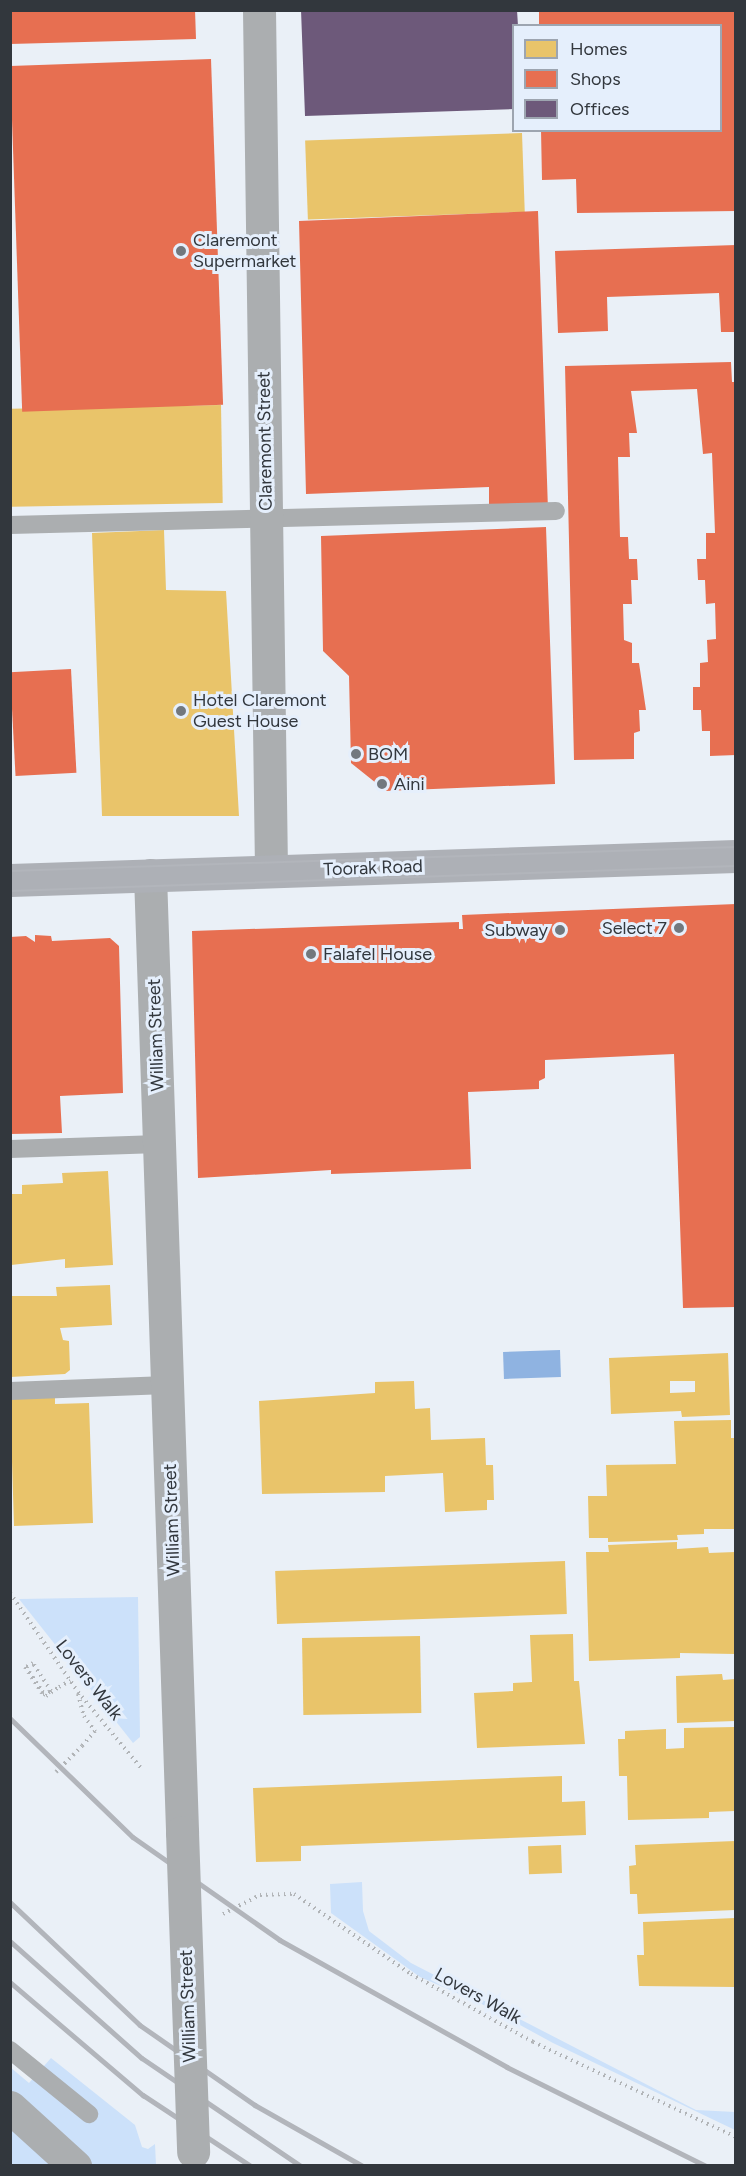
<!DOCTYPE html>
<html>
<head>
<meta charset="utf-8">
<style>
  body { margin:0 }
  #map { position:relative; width:746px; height:2176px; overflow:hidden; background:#eaf0f7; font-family:Figtree,sans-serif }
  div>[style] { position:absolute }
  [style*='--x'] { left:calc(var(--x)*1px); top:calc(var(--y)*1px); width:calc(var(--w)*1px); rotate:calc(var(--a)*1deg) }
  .green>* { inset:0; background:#cce1fa }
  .water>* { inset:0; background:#8fb3e1; transform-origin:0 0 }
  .homes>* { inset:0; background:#e9c46a; transform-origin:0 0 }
  .shops>* { inset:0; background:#e76f51; transform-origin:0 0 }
  .offices>* { inset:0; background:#6d597a }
  .path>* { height:4px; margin-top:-2px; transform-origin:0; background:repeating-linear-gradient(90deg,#b1b4b7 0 1.5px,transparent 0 6px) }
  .lane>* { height:18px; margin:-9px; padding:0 9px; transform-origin:9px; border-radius:9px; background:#abaeb0 }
  .street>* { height:33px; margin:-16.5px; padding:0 16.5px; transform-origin:16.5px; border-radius:16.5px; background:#abaeb0 }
  .primary>* { height:33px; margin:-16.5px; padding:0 16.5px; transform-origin:16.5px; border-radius:16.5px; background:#adb0b6 }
  .tram>* { height:1.5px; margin:-0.75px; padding:0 0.75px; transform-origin:0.75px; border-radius:0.75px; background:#b2b5bb }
  .rail>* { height:4.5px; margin:-2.25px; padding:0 2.25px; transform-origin:2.25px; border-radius:2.25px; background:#b2b5bb }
  .path-bridge>* { height:4px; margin-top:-2px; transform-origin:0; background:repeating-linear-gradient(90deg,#b1b4b7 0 1.5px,transparent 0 6px) }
  .street-bridge>* { height:33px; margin:-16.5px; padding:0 16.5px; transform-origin:16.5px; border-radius:16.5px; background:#abaeb0 }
  .dots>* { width:16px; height:16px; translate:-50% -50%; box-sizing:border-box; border:3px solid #e5effc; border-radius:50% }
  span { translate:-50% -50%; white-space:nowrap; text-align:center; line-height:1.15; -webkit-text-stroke:6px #e5effc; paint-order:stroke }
  .poi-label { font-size:18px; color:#32373d }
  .left { translate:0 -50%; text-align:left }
  .right { translate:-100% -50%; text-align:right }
  .street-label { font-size:18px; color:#32373d }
  .frame { position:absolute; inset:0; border:12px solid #32373d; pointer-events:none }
  .legend { position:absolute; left:512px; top:24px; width:210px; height:108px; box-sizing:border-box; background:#e5effc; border:2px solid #9da5b0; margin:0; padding:8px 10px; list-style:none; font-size:18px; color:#32373d }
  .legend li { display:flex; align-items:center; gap:12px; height:30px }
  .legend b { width:30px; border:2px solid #9da5b0 }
</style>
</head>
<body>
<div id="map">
  <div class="green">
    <i style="clip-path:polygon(138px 1597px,140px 1737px,133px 1743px,19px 1599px)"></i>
    <i style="clip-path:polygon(362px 1882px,363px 1911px,369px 1931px,411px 1963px,696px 2110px,735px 2112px,735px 2130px,553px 2043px,478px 2002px,420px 1977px,331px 1913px,330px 1884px)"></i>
    <i style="clip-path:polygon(51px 2058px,135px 2125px,142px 2147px,148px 2149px,155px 2144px,156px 2165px,11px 2165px,10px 2067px,29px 2083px)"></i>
  </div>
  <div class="water">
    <i style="left:560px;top:1350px;width:27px;height:57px;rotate:88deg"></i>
  </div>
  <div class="homes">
    <i style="left:522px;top:133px;width:79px;height:217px;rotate:88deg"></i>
    <i style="left:221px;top:405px;width:98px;height:211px;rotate:89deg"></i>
    <i style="clip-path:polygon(164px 530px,166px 590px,226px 591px,239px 816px,102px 816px,92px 533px)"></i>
    <i style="clip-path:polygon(108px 1171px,113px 1265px,65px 1268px,65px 1259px,11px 1265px,10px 1194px,22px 1194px,22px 1185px,63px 1183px,62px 1173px)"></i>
    <i style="clip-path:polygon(110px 1285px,112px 1325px,60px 1328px,63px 1340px,69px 1341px,70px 1370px,65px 1374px,10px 1377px,10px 1296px,57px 1296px,56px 1287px)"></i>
    <i style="clip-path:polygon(evenodd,728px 1353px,730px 1415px,682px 1417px,681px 1411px,611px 1414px,609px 1358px,728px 1353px,670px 1381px,695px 1381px,695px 1392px,670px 1393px,670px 1381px)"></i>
    <i style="clip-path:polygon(414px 1381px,415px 1409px,430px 1408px,431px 1440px,485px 1438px,486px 1465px,493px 1465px,494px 1500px,487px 1500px,487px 1510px,445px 1512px,443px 1473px,385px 1476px,385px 1492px,262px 1494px,259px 1401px,375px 1393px,375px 1382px)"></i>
    <i style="clip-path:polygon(55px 1396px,55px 1404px,89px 1403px,93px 1523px,14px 1526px,10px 1397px)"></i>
    <i style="clip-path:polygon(731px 1420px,731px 1438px,735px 1438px,735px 1529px,704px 1529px,704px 1534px,677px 1535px,678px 1540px,608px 1542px,608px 1538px,589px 1538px,588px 1496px,607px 1496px,606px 1465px,676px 1464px,674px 1421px)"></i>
    <i style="clip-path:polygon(677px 1542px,677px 1549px,708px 1547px,709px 1553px,735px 1552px,735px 1654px,680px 1653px,680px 1658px,589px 1661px,586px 1552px,609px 1552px,608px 1545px)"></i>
    <i style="left:565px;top:1561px;width:53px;height:290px;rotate:88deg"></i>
    <i style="clip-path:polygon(573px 1634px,574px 1681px,579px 1681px,585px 1744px,477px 1748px,474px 1693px,513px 1691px,513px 1683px,532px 1682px,530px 1635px)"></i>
    <i style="left:420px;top:1636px;width:77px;height:118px;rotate:89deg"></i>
    <i style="clip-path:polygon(722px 1674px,723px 1680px,735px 1679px,735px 1721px,677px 1723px,676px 1676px)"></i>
    <i style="clip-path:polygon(735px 1727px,735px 1811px,709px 1812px,709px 1818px,628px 1820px,627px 1776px,619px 1776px,618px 1739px,625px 1739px,625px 1731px,666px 1729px,666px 1749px,684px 1748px,684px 1728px)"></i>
    <i style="clip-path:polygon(562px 1776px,562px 1802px,585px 1801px,586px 1835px,301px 1846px,301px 1861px,256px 1862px,253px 1788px)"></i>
    <i style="clip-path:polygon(735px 1841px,735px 1910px,638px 1914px,637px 1894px,630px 1894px,629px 1866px,636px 1865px,635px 1845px)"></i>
    <i style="left:561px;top:1845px;width:28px;height:33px;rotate:88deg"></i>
    <i style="clip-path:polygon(735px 1918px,735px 1987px,639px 1986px,637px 1955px,644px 1955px,643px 1922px)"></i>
  </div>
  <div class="shops">
    <i style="clip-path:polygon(10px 10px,195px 10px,196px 39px,10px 44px)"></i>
    <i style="clip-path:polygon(539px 10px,736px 10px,736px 211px,577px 213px,576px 179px,542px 180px,541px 130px,720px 130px,720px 26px,539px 26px)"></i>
    <i style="left:211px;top:59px;width:346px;height:201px;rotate:88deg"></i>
    <i style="clip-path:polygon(538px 211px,548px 510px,489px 512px,489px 487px,306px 494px,299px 221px)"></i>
    <i style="clip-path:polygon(736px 245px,736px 332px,721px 332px,719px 293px,607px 297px,608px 331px,558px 333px,555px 251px)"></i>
    <i style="clip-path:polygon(731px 362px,732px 382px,736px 382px,736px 755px,710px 756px,710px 731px,702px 731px,701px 710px,693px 710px,693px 687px,700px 687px,700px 663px,708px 662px,707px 640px,716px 639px,715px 603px,706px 604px,705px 580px,698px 580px,697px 559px,706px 559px,706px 533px,715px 533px,712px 453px,703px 454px,697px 389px,631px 391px,637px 433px,629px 433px,630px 457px,618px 457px,620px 537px,628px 537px,629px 559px,637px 559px,638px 580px,631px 580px,632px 604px,623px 604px,624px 640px,632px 643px,632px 663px,639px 663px,646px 710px,639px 710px,640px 731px,634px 733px,634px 759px,574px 760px,565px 366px)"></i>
    <i style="clip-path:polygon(546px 527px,555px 784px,386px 791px,351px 763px,349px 676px,323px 651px,321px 536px)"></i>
    <i style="left:71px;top:669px;width:104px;height:61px;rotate:87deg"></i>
    <i style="clip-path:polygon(736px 904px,736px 1307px,683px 1308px,674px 1054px,545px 1060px,545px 1078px,539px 1081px,539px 1089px,468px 1092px,471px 1169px,331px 1174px,331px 1170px,198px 1178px,192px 931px,459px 922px,459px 929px,463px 929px,462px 915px)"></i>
    <i style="clip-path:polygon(35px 935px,51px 936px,52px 941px,110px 938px,119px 946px,123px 1093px,60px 1096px,62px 1133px,10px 1134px,10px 937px,26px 936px,35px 942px)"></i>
  </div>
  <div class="offices">
    <i style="clip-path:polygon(301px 10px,517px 10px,518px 26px,514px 26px,514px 109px,305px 116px)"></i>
  </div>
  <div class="path">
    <i style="--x:10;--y:1593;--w:120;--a:55.5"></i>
    <i style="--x:78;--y:1692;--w:99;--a:50.3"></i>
    <i style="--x:25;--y:1667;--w:33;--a:57"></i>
    <i style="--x:43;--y:1695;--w:9;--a:-27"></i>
    <i style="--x:51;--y:1691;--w:33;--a:-123"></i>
    <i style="--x:33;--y:1663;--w:8;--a:150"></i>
    <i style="--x:26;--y:1667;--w:29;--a:56"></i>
    <i style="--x:59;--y:1687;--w:13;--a:-29"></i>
    <i style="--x:78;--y:1694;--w:23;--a:75"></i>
    <i style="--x:84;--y:1716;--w:19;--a:54"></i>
    <i style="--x:95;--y:1731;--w:20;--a:131"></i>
    <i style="--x:260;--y:1895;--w:34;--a:-2"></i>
    <i style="--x:294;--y:1894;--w:142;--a:34.4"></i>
    <i style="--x:411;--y:1974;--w:140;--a:29.1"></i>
    <i style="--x:533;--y:2042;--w:224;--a:25.1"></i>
  </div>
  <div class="lane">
    <i style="--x:10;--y:525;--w:546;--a:-1.47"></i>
    <i style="--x:10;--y:1149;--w:149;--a:-1.9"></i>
    <i style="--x:10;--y:1391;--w:157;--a:-2.2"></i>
    <i style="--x:10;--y:2050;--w:102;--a:39"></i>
  </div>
  <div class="street">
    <i style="--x:259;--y:10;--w:861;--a:89.2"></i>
    <i style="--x:150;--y:875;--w:958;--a:88.08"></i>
    <i style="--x:10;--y:2107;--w:88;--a:42.2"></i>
  </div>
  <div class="primary">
    <i style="--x:10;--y:880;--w:726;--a:-1.89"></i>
  </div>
  <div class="tram">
    <i style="--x:10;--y:871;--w:726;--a:-1.89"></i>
    <i style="--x:10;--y:891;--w:726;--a:-1.97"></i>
  </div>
  <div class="rail">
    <i style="--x:10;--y:1718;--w:171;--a:44.1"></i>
    <i style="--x:133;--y:1837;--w:179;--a:35"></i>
    <i style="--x:280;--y:1940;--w:260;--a:29.2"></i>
    <i style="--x:507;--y:2067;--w:222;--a:26.4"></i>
    <i style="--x:10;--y:1902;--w:179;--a:43.4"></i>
    <i style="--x:140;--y:2025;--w:140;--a:34.8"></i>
    <i style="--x:255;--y:2105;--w:124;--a:29.5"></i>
    <i style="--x:10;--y:1941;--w:176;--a:41.6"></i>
    <i style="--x:142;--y:2058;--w:192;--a:34.2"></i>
    <i style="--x:10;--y:1982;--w:175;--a:40.4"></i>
    <i style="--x:143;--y:2095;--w:129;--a:33.3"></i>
  </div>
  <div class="path-bridge">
    <i style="--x:42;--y:1691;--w:6;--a:51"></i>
    <i style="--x:46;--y:1696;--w:16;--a:-35"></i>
    <i style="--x:56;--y:1772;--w:37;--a:-45"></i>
    <i style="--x:223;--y:1914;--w:42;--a:-27.2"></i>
  </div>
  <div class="street-bridge">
    <i style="--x:182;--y:1832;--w:320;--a:88"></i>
  </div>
  <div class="dots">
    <i style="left:181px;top:251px;background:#72787e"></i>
    <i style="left:181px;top:711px;background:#72787e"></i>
    <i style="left:356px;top:754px;background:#72787e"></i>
    <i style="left:382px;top:784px;background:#72787e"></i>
    <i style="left:679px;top:928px;background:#72787e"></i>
    <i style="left:560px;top:930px;background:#72787e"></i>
    <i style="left:311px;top:954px;background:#72787e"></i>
  </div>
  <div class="poi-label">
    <span class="left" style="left:193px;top:251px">Claremont<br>Supermarket</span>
    <span class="left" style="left:193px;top:711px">Hotel Claremont<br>Guest House</span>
    <span class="left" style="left:368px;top:754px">BOM</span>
    <span class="left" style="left:394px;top:784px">Aini</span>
    <span class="right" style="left:667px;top:928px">Select 7</span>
    <span class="right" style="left:548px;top:930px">Subway</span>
    <span class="left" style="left:323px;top:954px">Falafel House</span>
  </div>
  <div class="street-label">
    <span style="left:265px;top:441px;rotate:-91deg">Claremont Street</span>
    <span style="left:373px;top:868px;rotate:-2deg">Toorak Road</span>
    <span style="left:156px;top:1035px;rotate:-92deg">William Street</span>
    <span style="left:172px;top:1520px;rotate:-92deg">William Street</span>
    <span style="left:89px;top:1680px;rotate:52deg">Lovers Walk</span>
    <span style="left:478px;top:1996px;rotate:29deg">Lovers Walk</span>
    <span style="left:188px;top:2006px;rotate:-92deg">William Street</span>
  </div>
  <div class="frame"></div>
  <ul class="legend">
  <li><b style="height:16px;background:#e9c46a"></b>Homes</li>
  <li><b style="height:16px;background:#e76f51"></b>Shops</li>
  <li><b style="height:16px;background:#6d597a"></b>Offices</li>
  </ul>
</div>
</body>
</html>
